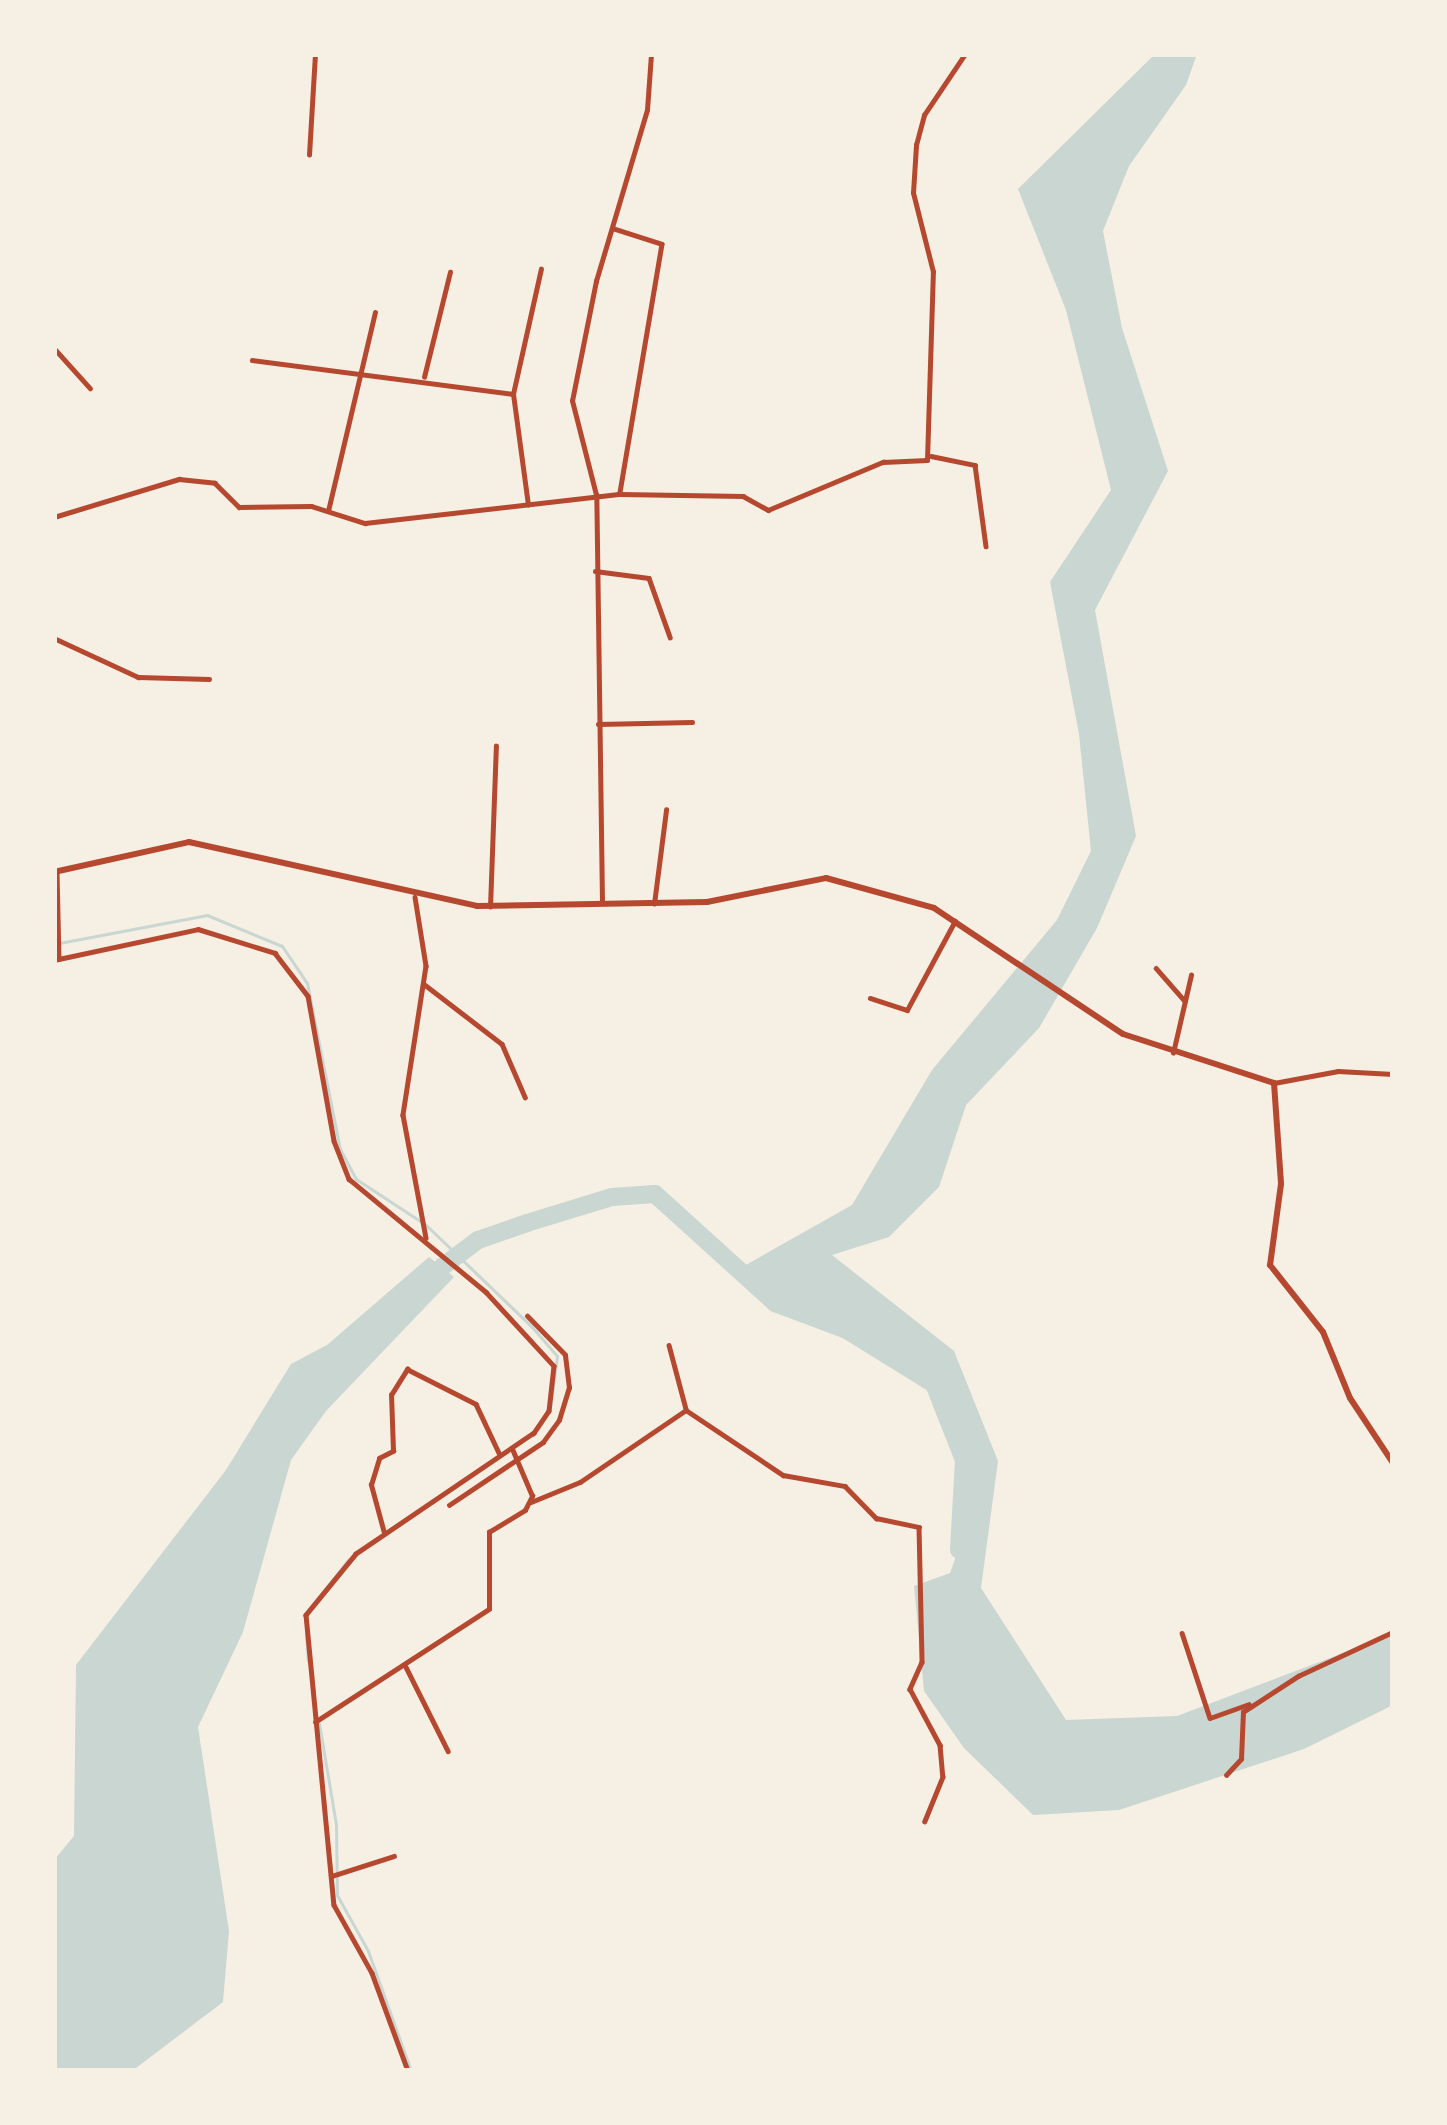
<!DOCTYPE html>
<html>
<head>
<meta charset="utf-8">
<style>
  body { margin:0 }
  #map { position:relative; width:1447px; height:2125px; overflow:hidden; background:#f6efe4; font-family:"Archivo Narrow",sans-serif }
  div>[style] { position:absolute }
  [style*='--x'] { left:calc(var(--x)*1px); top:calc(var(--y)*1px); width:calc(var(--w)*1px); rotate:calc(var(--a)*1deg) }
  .water>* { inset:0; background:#c9d6d2 }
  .stream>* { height:3px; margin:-1.5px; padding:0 1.5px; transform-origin:1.5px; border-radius:1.5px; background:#c9d6d2 }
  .river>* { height:18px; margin:-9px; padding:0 9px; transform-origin:9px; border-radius:9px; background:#c9d6d2 }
  .minor>* { height:4.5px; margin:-2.25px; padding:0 2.25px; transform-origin:2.25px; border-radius:2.25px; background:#b5482f }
  .tertiary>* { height:6px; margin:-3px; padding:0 3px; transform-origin:3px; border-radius:3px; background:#b5482f }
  span { translate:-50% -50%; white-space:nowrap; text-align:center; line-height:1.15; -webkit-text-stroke:12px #f6efe4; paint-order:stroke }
  .frame { position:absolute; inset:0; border:57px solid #f6efe4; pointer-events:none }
</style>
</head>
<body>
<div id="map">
  <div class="water">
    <i style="clip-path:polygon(1155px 54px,1197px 54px,1186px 85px,1129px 166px,1103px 231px,1122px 328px,1168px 471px,1095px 610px,1136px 836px,1097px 928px,1039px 1028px,966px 1105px,939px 1187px,889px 1237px,832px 1255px,954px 1351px,998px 1461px,981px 1588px,1066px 1720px,1177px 1716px,1393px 1634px,1393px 1705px,1304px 1749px,1119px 1810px,1033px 1815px,964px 1748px,924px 1691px,914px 1586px,950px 1573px,964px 1534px,964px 1460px,934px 1384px,848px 1330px,775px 1303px,737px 1270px,852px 1205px,932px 1070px,1057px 920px,1091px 851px,1079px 734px,1050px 582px,1111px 490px,1066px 310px,1018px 189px)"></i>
    <i style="clip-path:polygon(429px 1257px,454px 1277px,326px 1411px,291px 1460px,243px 1632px,198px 1727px,229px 1931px,223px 2002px,132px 2071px,54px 2071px,54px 1860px,74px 1836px,76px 1665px,226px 1470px,291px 1364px,327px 1345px)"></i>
  </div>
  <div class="stream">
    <i style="--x:54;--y:944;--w:156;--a:-10.7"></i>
    <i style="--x:207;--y:915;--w:81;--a:22.5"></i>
    <i style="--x:282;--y:946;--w:45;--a:56"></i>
    <i style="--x:307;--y:983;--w:169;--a:78.8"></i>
    <i style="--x:340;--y:1149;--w:34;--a:62"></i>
    <i style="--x:356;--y:1179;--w:84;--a:33.3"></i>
    <i style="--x:426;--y:1225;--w:147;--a:43.9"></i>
    <i style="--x:532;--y:1327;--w:38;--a:49"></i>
    <i style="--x:557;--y:1356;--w:52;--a:97.7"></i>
    <i style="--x:306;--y:1613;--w:68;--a:-51.6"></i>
    <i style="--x:306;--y:1634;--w:27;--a:86"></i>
    <i style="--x:319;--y:1723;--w:103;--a:80.5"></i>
    <i style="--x:336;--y:1825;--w:70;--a:89.2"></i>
    <i style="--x:337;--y:1895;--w:64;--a:61"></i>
    <i style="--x:368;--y:1951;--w:127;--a:70.3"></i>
  </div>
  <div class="river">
    <i style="--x:442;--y:1267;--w:45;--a:-36.9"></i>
    <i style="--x:478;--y:1240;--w:52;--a:-19.1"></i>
    <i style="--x:527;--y:1223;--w:89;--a:-17"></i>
    <i style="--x:612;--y:1197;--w:43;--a:-4"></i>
    <i style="--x:655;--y:1194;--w:162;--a:42.2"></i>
    <i style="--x:775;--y:1303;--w:77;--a:20.6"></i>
    <i style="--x:847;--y:1330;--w:102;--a:31.8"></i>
    <i style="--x:934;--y:1384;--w:82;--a:68.5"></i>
    <i style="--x:964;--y:1460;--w:90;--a:93.2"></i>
  </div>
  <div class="minor">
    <i style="--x:309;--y:155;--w:101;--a:-86.6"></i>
    <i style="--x:612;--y:228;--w:52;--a:17.7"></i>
    <i style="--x:662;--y:244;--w:252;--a:99.6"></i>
    <i style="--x:54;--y:348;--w:54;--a:48"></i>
    <i style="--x:252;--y:360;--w:263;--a:7.4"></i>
    <i style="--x:424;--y:377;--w:108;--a:-76.1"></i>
    <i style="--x:931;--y:456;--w:45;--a:11.6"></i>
    <i style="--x:975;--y:465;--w:82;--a:82.3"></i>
    <i style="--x:528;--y:505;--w:112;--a:-97.7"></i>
    <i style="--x:513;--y:394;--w:128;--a:-77.4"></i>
    <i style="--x:328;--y:511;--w:204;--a:-76.7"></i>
    <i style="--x:54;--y:517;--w:131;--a:-16.9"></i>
    <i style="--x:179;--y:479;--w:36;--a:6"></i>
    <i style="--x:215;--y:483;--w:34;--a:45"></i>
    <i style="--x:239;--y:507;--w:72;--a:-0.8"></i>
    <i style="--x:311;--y:506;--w:57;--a:17.5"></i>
    <i style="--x:365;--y:523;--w:257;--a:-6.5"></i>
    <i style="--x:620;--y:494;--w:123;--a:0.9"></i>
    <i style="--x:743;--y:496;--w:29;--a:29"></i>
    <i style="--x:768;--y:510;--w:125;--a:-22.7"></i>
    <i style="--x:883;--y:462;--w:44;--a:-2.6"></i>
    <i style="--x:927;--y:460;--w:188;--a:-88.2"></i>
    <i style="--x:933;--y:272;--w:81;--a:-104.2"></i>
    <i style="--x:913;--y:193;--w:48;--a:-86.4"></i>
    <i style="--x:916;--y:145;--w:31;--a:-75"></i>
    <i style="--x:924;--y:115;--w:73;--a:-56.1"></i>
    <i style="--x:595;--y:571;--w:54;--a:7.4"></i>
    <i style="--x:649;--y:578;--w:63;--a:70.4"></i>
    <i style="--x:54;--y:638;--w:93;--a:24.9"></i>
    <i style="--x:138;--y:677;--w:71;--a:1.6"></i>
    <i style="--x:598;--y:724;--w:94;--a:-1.2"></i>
    <i style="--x:57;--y:872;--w:87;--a:88.7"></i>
    <i style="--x:415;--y:897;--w:70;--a:80.9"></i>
    <i style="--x:426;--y:966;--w:151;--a:98.8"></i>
    <i style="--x:403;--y:1115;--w:125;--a:79.4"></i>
    <i style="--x:602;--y:903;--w:408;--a:-90.8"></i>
    <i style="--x:596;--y:495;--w:97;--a:-104.3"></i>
    <i style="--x:572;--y:401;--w:122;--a:-78.7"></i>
    <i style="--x:596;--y:281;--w:178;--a:-73.4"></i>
    <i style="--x:647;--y:110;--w:56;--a:-85.9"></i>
    <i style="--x:654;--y:904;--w:95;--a:-82.7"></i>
    <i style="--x:490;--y:907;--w:161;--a:-87.9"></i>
    <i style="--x:54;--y:960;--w:147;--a:-12.1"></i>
    <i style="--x:198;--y:929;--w:81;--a:17.3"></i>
    <i style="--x:275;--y:953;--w:54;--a:52.5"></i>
    <i style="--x:308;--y:996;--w:147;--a:79.8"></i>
    <i style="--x:334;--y:1141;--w:41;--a:68.5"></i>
    <i style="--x:349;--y:1179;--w:178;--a:39.5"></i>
    <i style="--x:486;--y:1292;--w:100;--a:47.4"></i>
    <i style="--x:554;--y:1366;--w:45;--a:96.3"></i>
    <i style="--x:549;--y:1411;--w:27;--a:124"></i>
    <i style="--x:534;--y:1433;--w:215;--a:145.8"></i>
    <i style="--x:356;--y:1554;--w:79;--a:129.3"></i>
    <i style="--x:306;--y:1615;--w:291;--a:84.5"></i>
    <i style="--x:334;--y:1905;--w:78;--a:60.8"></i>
    <i style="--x:372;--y:1973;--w:104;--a:69.8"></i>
    <i style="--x:1156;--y:968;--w:44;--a:48.7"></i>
    <i style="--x:424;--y:984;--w:98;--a:37.6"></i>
    <i style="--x:502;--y:1044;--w:58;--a:66.5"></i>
    <i style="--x:870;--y:998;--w:39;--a:18"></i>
    <i style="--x:907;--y:1010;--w:101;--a:-61.7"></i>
    <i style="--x:1173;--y:1053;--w:80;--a:-77"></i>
    <i style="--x:1274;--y:1083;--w:65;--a:-10.6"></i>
    <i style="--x:1338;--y:1071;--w:55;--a:3.1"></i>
    <i style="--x:669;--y:1345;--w:66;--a:75.1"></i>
    <i style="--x:531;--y:1502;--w:53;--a:-22.2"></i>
    <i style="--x:580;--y:1482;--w:128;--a:-34.2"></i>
    <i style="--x:686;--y:1410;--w:117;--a:33.8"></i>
    <i style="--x:783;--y:1475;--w:63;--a:10.1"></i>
    <i style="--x:845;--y:1486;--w:45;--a:45.9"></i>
    <i style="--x:876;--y:1518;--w:44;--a:11.8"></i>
    <i style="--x:919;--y:1527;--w:135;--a:88.7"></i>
    <i style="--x:922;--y:1662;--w:30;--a:114"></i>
    <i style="--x:910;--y:1689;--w:64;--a:61.8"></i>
    <i style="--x:940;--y:1745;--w:32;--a:85"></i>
    <i style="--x:943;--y:1777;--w:48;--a:112.2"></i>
    <i style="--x:449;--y:1505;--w:113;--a:-33.8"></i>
    <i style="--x:543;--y:1442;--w:27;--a:-54"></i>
    <i style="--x:559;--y:1420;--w:34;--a:-73"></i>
    <i style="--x:569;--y:1388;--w:33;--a:-97"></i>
    <i style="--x:565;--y:1355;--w:54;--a:-134.3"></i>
    <i style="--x:384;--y:1533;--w:50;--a:-105.2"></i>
    <i style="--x:371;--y:1485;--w:28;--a:-73"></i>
    <i style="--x:379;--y:1458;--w:16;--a:-27"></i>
    <i style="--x:393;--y:1451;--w:56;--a:-92"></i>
    <i style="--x:391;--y:1395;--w:31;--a:-58"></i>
    <i style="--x:407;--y:1369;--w:77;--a:26.9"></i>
    <i style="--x:476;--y:1404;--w:56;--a:64.8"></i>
    <i style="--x:1182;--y:1633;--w:89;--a:71.8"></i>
    <i style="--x:1210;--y:1718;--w:41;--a:-19.7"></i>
    <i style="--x:406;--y:1667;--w:94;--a:63.4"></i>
    <i style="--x:315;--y:1722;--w:207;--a:-33"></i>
    <i style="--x:489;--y:1609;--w:77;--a:-90"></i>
    <i style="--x:489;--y:1532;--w:42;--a:-31.4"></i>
    <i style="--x:525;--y:1510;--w:16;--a:-63"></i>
    <i style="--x:532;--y:1496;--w:51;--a:-113.1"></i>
    <i style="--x:1226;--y:1775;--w:22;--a:-47"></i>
    <i style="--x:1241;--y:1759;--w:47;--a:-87.6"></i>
    <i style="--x:1243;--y:1712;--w:66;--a:-33.2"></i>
    <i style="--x:1298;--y:1676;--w:105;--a:-24.9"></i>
    <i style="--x:332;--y:1876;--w:65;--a:-17.9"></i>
  </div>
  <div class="tertiary">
    <i style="--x:54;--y:872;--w:138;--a:-12.5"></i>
    <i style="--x:189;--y:842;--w:295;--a:12.5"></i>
    <i style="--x:477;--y:906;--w:230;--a:-1"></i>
    <i style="--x:707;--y:902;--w:121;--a:-11.4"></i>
    <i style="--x:826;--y:878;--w:112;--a:15.5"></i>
    <i style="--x:934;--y:908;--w:227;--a:33.7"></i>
    <i style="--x:1123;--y:1034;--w:159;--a:18"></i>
    <i style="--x:1274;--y:1083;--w:101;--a:86"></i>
    <i style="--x:1281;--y:1184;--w:82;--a:97.7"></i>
    <i style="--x:1270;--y:1265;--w:85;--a:51.7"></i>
    <i style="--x:1323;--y:1332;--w:71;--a:67.8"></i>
    <i style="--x:1350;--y:1398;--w:78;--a:56.5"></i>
  </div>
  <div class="frame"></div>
</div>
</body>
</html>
